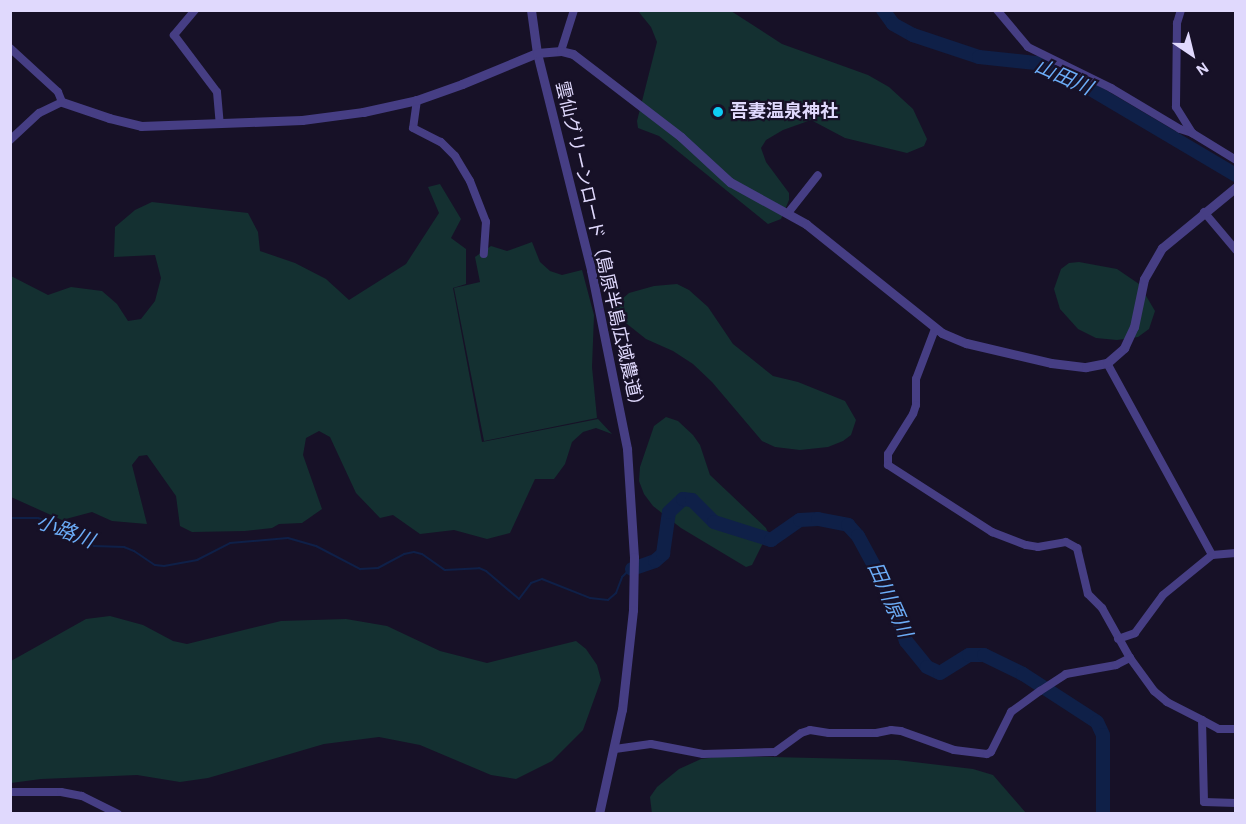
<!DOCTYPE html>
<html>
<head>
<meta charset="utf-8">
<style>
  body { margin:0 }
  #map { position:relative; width:1246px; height:824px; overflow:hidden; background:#171127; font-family:"Alegreya Sans","Noto Sans JP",sans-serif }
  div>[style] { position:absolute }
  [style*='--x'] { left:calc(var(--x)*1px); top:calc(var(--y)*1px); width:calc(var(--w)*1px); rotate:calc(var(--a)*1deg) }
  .green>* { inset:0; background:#143031 }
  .stream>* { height:2px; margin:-1px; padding:0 1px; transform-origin:1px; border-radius:1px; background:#0f2048 }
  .river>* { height:14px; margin:-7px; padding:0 7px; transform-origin:7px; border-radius:7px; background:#0f2048 }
  .minor>* { height:8px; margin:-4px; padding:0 4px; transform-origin:4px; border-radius:4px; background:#463e84 }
  .tertiary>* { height:9px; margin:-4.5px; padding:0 4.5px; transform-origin:4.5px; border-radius:4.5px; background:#463e84 }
  .dots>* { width:16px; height:16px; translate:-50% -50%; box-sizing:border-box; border:3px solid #171127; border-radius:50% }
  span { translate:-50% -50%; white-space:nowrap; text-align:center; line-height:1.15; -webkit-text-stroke:4.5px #171127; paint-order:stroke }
  .poi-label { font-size:18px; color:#e0d9fd; font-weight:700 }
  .left { translate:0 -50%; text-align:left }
  .street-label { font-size:18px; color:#e0d9fd }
  .water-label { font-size:20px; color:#6cadf8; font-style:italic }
  .frame { position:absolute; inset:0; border:12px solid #e0d9fd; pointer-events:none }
  .north { position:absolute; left:1162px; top:24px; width:60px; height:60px; -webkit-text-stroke:4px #171127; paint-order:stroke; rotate:145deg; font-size:16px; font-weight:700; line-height:24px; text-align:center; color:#e0d9fd }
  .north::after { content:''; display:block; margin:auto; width:21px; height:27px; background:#e0d9fd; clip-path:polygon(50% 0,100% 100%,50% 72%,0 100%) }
</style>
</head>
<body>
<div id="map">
  <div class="green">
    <i style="clip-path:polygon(638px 11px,731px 11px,782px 44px,868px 75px,889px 87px,913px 109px,927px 139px,924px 146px,907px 153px,845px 138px,811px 120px,783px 130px,766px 140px,761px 148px,766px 162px,789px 193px,789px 200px,781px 219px,768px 224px,659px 136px,638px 128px,637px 121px,657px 42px,651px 27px)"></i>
    <i style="clip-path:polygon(440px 184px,461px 219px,451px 238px,466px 249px,466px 284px,453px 288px,482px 442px,598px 419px,612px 434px,596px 428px,583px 432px,572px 442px,565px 464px,554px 479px,535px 479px,510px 533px,487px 539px,454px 530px,420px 534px,393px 515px,380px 518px,356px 493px,330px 437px,319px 431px,306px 438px,303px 455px,322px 509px,302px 523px,279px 524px,272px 528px,245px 531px,192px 532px,180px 526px,176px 496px,147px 455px,139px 456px,132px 465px,147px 524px,112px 521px,92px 512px,62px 520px,11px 497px,11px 276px,48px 295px,71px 287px,102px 291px,117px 304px,128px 321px,141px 319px,155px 301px,161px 278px,155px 255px,114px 257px,115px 227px,135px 210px,152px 202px,248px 213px,258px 232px,260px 251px,295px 263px,326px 279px,349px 300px,406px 264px,439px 213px,428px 187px)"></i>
    <i style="clip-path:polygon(532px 242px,540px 262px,550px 271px,562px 275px,582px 270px,594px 315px,592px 367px,597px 418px,484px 441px,454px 288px,480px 282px,475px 257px,491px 246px,507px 251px)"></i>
    <i style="clip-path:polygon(1079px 262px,1117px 269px,1139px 284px,1155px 311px,1149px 329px,1138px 337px,1117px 340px,1096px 338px,1078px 329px,1060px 309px,1054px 289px,1061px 269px,1069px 263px)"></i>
    <i style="clip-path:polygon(677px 284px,689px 290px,708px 307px,733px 344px,773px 376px,798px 382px,845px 401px,856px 420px,851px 435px,843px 441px,828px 447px,800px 450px,775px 447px,762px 441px,712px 382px,693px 364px,673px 351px,646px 339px,617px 316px,614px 306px,629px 293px,654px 286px)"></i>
    <i style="clip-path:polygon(666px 417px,678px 421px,693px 435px,700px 445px,710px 475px,766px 528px,768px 533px,752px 565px,746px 567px,681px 528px,653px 506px,644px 494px,639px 481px,640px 467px,654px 426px)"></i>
    <i style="clip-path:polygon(110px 616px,143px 625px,173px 641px,187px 644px,281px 621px,346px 619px,387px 626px,440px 651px,487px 663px,576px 641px,586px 649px,597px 665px,601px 680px,583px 730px,552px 761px,516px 779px,491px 775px,420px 745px,379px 737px,324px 744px,208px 778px,180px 782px,137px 775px,41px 779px,11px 783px,11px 661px,86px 619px)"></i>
    <i style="clip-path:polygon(725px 756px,897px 760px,973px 769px,993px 775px,1026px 813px,652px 814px,650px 797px,657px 787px,679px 769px,701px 759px)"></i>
  </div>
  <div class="stream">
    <i style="--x:10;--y:518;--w:28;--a:0"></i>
    <i style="--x:38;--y:518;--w:18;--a:19"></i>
    <i style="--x:55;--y:524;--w:45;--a:29.4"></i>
    <i style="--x:94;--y:546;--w:30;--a:2"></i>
    <i style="--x:124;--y:547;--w:11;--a:22"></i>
    <i style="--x:134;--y:551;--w:25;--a:34"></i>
    <i style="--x:155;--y:565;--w:9;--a:6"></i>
    <i style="--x:164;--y:566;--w:34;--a:-10"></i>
    <i style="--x:197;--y:560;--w:37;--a:-27"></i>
    <i style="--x:230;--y:543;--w:58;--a:-4.9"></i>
    <i style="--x:288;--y:538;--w:29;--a:16"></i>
    <i style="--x:316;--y:546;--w:50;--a:27.6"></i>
    <i style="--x:360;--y:569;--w:18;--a:-3"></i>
    <i style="--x:378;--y:568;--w:30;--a:-28"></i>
    <i style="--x:404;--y:554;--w:10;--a:-11"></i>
    <i style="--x:414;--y:552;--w:8;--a:14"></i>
    <i style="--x:422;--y:554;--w:28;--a:35"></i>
    <i style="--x:445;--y:570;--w:34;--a:-3"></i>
    <i style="--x:479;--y:568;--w:8;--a:23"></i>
    <i style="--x:486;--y:571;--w:43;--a:40.3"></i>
    <i style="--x:519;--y:599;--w:20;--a:-53"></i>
    <i style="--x:531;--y:583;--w:12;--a:-20"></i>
    <i style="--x:542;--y:579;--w:52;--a:21.6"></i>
    <i style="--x:590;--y:598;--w:18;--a:6"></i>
    <i style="--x:608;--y:600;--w:11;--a:-41"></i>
    <i style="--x:616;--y:593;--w:17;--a:-69"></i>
    <i style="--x:622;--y:577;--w:10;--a:-45"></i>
  </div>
  <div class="river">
    <i style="--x:883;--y:10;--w:17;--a:54"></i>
    <i style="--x:893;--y:24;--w:23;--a:29"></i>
    <i style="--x:913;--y:35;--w:70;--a:18.4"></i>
    <i style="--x:979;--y:57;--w:57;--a:6"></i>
    <i style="--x:1036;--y:63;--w:45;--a:23.7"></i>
    <i style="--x:1077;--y:81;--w:185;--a:30.6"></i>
    <i style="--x:632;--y:569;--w:24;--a:-19"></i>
    <i style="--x:655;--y:561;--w:11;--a:-41"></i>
    <i style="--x:663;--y:554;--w:42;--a:-81.9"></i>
    <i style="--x:669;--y:512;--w:19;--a:-43"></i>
    <i style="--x:683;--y:499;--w:9;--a:6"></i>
    <i style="--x:692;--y:500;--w:31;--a:45"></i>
    <i style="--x:714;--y:522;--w:60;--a:17.5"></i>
    <i style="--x:771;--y:540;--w:35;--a:-35"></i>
    <i style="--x:800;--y:520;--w:18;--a:-3"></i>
    <i style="--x:818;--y:519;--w:31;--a:11"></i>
    <i style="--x:848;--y:525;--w:15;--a:48"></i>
    <i style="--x:858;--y:536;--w:65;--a:61.5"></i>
    <i style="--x:889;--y:593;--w:51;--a:70.5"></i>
    <i style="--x:906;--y:641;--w:33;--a:51"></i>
    <i style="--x:927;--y:667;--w:14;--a:25"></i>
    <i style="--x:940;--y:673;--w:34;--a:-32"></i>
    <i style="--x:969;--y:655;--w:15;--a:0"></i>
    <i style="--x:984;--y:655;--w:43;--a:26"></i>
    <i style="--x:1023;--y:674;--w:88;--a:33"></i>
    <i style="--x:1097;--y:722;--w:14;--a:65"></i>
    <i style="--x:1103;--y:735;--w:79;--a:90"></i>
  </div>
  <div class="minor">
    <i style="--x:195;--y:10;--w:33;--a:130"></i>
    <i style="--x:174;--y:35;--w:71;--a:53"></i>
    <i style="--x:217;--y:92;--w:32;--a:85"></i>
    <i style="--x:997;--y:10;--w:48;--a:50"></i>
    <i style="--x:1028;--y:47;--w:93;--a:26.3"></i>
    <i style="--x:1111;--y:88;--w:80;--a:30.7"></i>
    <i style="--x:1180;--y:129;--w:13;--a:18"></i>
    <i style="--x:1181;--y:10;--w:14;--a:107"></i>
    <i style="--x:1177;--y:23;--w:84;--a:90.7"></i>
    <i style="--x:1176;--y:107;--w:31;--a:58"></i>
    <i style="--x:1192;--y:133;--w:52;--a:31.5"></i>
    <i style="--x:10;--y:48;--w:65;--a:42.5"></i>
    <i style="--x:58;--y:92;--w:11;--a:68"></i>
    <i style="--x:62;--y:102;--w:25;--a:154"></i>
    <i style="--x:39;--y:113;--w:40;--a:137"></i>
    <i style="--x:561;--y:51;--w:43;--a:-72.4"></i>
    <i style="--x:417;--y:100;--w:28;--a:98"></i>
    <i style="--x:413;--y:128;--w:31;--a:27"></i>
    <i style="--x:441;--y:142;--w:20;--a:45"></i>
    <i style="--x:455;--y:156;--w:29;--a:59"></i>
    <i style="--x:470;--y:181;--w:44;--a:68.7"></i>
    <i style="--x:486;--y:222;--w:32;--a:94"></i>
    <i style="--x:1204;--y:212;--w:50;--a:49.9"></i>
    <i style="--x:788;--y:213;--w:48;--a:-51.7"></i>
    <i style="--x:935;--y:329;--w:53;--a:110.8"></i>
    <i style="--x:916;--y:379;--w:26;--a:90"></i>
    <i style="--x:916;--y:405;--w:9;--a:108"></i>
    <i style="--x:913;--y:414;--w:47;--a:122"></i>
    <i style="--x:888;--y:454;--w:11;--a:90"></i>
    <i style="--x:888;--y:465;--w:124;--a:32.8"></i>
    <i style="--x:992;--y:532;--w:36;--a:21"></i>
    <i style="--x:1026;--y:545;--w:12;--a:9"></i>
    <i style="--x:1038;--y:547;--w:28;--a:-10"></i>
    <i style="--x:1066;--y:542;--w:13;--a:29"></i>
    <i style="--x:1077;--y:548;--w:47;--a:76.6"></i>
    <i style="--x:1088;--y:594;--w:20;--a:45"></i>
    <i style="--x:1102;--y:608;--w:57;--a:60.8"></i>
    <i style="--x:1130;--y:658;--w:41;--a:54"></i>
    <i style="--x:1154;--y:691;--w:17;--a:40"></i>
    <i style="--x:1167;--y:702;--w:39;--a:27"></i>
    <i style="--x:1202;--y:720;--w:82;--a:88.6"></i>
    <i style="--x:1204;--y:802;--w:32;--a:2"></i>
    <i style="--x:1107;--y:363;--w:219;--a:61.3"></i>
    <i style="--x:1118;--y:639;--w:18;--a:-19"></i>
    <i style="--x:1135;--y:633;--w:47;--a:-53.6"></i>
    <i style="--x:1163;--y:595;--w:63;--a:-39.2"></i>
    <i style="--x:1212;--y:555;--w:24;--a:-5"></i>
    <i style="--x:1202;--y:720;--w:19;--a:28"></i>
    <i style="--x:1219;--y:729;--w:17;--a:0"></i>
    <i style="--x:615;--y:749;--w:36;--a:-8"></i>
    <i style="--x:651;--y:744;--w:53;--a:10.9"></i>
    <i style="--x:703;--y:754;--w:72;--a:-1.6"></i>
    <i style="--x:775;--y:752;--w:32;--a:-36"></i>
    <i style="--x:801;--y:733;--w:9;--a:-18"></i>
    <i style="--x:810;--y:730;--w:19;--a:9"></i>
    <i style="--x:829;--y:733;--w:47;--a:0"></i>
    <i style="--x:876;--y:733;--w:15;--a:-11"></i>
    <i style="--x:891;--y:730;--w:10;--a:6"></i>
    <i style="--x:901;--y:731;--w:56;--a:19.7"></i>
    <i style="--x:954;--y:750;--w:33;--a:7"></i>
    <i style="--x:987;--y:754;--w:4;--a:-27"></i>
    <i style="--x:991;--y:752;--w:45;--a:-63.4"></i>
    <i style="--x:1011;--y:712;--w:36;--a:-36"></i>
    <i style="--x:1040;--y:691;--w:31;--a:-33"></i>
    <i style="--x:1066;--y:674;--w:51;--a:-10.2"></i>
    <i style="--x:1116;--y:665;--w:16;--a:-27"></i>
    <i style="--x:10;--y:792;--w:51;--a:0"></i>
    <i style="--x:61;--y:792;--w:21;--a:11"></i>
    <i style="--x:82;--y:796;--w:40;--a:26.6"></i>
  </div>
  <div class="tertiary">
    <i style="--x:531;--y:10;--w:43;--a:82.1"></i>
    <i style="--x:537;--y:53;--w:224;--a:76"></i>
    <i style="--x:591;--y:270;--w:183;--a:78.6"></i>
    <i style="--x:627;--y:449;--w:108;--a:86.3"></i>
    <i style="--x:634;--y:557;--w:53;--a:91.1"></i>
    <i style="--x:633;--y:610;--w:100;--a:96.3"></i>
    <i style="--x:622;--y:709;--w:107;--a:102.4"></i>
    <i style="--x:62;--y:102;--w:50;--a:18.8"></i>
    <i style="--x:109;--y:118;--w:33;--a:14"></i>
    <i style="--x:141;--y:126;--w:161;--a:-2.1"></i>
    <i style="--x:302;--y:120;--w:62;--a:-7.5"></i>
    <i style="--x:363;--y:112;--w:55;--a:-12.5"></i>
    <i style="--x:417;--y:100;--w:48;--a:-19.6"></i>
    <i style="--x:462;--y:84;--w:81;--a:-22.5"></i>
    <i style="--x:537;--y:53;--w:24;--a:-5"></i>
    <i style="--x:561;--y:51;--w:12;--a:14"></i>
    <i style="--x:573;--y:54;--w:136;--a:37.5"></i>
    <i style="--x:681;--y:137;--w:67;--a:42.6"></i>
    <i style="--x:730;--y:182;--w:87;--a:28.9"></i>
    <i style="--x:806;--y:224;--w:174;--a:38.7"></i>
    <i style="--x:942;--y:333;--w:26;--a:23"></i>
    <i style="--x:966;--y:343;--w:87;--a:13.2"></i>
    <i style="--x:1051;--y:363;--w:35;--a:7"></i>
    <i style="--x:1086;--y:367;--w:21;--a:-11"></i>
    <i style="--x:1107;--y:363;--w:23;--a:-41"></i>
    <i style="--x:1124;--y:348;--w:23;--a:-65"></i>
    <i style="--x:1134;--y:327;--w:49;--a:-78.2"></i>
    <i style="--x:1144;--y:279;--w:36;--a:-60"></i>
    <i style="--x:1162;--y:248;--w:96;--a:-39.5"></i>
  </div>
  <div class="dots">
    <i style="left:718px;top:112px;background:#0eccf4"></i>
  </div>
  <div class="poi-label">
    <span class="left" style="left:730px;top:112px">吾妻温泉神社</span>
  </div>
  <div class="street-label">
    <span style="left:599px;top:248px;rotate:77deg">雲仙グリーンロード（島原半島広域農道）</span>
  </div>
  <div class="water-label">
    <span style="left:1063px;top:78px;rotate:24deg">山田川</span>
    <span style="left:65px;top:532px;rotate:21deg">小路川</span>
    <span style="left:889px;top:600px;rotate:66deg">田川原川</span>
  </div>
  <div class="frame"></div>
  <div class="north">N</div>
</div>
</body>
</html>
